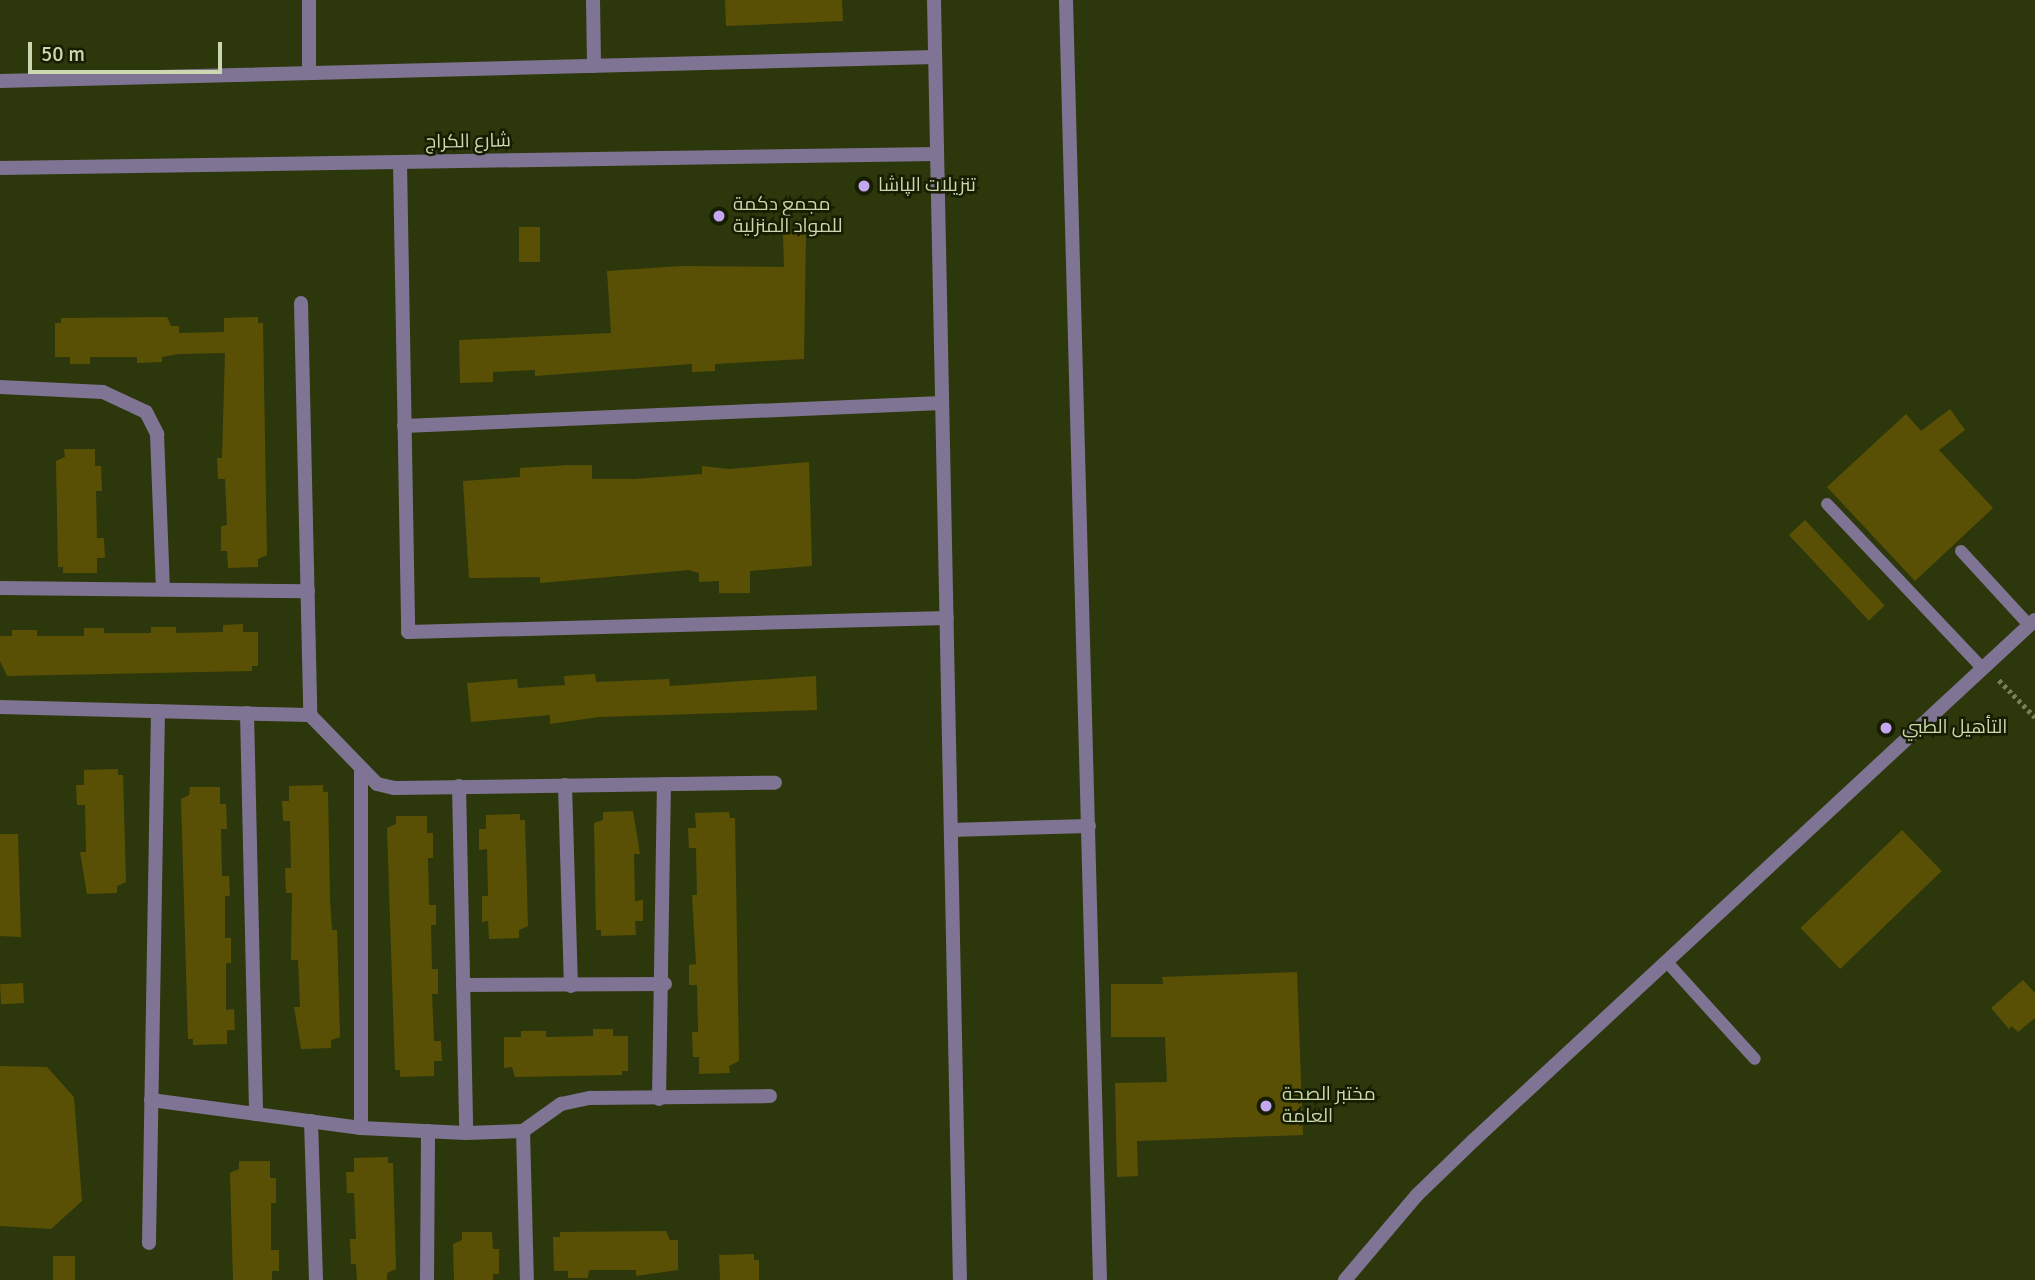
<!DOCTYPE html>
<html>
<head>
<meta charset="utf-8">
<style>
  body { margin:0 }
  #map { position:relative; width:2035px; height:1280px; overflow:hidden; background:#2d370c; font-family:Signika,Cairo,sans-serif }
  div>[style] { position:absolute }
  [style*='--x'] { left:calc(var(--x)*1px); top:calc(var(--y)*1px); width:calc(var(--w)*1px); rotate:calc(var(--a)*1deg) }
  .building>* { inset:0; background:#5a5005; transform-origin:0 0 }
  .path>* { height:4.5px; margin-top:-2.25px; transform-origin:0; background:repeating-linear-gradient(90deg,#768158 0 3.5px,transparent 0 7px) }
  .service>* { height:12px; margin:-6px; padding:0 6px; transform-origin:6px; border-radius:6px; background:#807494 }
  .minor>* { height:14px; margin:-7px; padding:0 7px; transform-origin:7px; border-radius:7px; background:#807494 }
  .tertiary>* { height:14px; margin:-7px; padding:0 7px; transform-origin:7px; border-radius:7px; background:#807494 }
  .dots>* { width:19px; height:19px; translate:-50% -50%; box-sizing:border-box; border:4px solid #161d00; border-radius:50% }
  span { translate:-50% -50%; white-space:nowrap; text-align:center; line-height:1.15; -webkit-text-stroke:5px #161d00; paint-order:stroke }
  .street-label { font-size:19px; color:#cbd7b0 }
  .poi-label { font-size:19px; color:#cbd7b0 }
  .left { translate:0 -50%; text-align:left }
  .scale { position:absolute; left:28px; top:42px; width:194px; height:32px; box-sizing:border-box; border:4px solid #cbd7b0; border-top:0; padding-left:9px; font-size:21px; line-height:24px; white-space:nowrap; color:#cbd7b0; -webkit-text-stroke:5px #161d00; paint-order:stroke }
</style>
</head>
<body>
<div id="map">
  <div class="building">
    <i style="clip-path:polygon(725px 0,842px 0,843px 21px,726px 26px)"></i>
    <i style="left:519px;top:227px;width:21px;height:35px"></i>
    <i style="clip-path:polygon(806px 233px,804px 359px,715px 364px,715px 371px,692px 372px,692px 364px,535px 376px,535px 370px,493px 372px,493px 382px,460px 383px,459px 340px,611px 333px,607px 271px,682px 266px,784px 267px,783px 234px)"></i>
    <i style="clip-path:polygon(167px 317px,171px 326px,179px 326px,179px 333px,224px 332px,224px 318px,258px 317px,258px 323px,263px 323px,267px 555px,258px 559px,258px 567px,228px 568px,227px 551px,221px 551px,221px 526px,227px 525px,225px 479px,218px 479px,217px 458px,222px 458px,225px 353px,179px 354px,162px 357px,162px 362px,137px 363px,137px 357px,90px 357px,90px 364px,70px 364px,70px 357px,55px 357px,55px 323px,61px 323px,61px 318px)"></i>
    <i style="clip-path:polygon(1950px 409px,1965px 430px,1939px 450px,1993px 508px,1915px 581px,1827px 487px,1906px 414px,1921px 431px)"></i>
    <i style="clip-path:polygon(64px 449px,95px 449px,95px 466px,101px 466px,102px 491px,96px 491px,97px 538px,104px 538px,105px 558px,97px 558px,97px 573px,63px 573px,63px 567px,58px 567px,56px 461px,65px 457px)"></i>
    <i style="clip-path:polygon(809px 462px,812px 566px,750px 571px,750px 593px,719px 593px,719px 581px,699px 582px,699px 573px,689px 570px,540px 583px,540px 577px,469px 578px,463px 481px,520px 477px,520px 468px,569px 465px,592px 465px,592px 479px,634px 479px,702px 474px,702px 466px,729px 469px)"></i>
    <i style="left:1805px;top:520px;width:117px;height:22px;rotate:47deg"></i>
    <i style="clip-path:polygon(243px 624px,243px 632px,258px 632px,258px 666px,252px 666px,252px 671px,7px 676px,0 661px,0 636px,12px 636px,12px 630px,37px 630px,37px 636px,84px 636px,84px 628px,104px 628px,104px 633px,151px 633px,151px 627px,176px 627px,176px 633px,223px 632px,223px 625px)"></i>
    <i style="clip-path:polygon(595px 674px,596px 682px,669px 679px,670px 686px,816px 676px,817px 710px,599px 717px,550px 724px,550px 715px,471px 722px,467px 683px,517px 679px,518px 688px,565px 685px,564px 676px)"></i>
    <i style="clip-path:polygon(118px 769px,118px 775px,123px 775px,126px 882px,117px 886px,117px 893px,87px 894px,80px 852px,86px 852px,85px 805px,77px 805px,76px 785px,84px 785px,84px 770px)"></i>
    <i style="clip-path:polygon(323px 785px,323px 792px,328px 792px,330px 899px,332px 930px,337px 930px,340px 1037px,331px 1040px,331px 1048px,301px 1049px,294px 1007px,300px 1007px,298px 960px,291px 960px,292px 893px,286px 893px,285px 868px,291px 868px,290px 821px,283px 821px,282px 801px,289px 801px,289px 786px)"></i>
    <i style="clip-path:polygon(190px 787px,220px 787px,220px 804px,226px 804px,227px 829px,221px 829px,222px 876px,229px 876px,230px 896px,225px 896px,225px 938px,231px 938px,231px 963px,226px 963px,226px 1010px,234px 1009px,235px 1030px,227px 1030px,227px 1044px,193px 1045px,193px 1039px,188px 1039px,181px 799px,189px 795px)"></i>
    <i style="clip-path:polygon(633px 811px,640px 854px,634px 854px,635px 901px,643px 900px,643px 921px,635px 921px,636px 935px,601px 936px,601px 930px,596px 930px,594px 823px,603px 820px,603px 812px)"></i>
    <i style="clip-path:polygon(729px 812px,730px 818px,735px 818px,739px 1061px,729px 1066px,730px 1073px,699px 1074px,699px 1057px,693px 1057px,692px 1032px,698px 1032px,697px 985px,689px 985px,689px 965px,696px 964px,692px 895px,697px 895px,696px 848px,689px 848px,688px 828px,696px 828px,695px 813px)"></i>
    <i style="clip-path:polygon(520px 814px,520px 820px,525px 820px,528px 926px,519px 930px,519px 938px,489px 939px,488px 921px,482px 922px,482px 896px,488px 896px,487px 849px,479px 850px,479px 829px,486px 829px,486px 815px)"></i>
    <i style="clip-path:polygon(396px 816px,427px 816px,427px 833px,433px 833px,433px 858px,428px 858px,429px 905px,436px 905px,436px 925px,431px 925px,432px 969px,438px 969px,438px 994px,432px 994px,434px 1041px,441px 1041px,442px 1061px,434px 1061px,434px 1076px,400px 1077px,400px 1070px,395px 1070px,387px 828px,396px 824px)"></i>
    <i style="left:1902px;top:830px;width:57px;height:141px;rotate:46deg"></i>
    <i style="clip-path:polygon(0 834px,18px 834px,21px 937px,0 936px)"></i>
    <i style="clip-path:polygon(1297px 972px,1303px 1135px,1137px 1141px,1138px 1176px,1117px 1177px,1115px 1083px,1167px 1082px,1165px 1037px,1111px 1037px,1111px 984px,1163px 984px,1162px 977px)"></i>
    <i style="clip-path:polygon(2023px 980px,2035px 993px,2035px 1018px,2018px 1032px,2012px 1026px,2009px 1029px,1991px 1008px)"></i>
    <i style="left:23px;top:983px;width:20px;height:23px;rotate:87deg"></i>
    <i style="clip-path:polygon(593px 1029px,613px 1029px,613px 1036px,628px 1036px,628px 1071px,622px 1071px,622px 1075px,515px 1077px,512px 1067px,504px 1068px,504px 1037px,521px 1037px,521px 1031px,546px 1031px,546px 1037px,593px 1036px)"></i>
    <i style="clip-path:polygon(0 1066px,47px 1067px,74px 1097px,82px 1201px,51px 1229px,0 1226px)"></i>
    <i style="clip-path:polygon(388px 1157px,388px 1163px,393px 1163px,396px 1269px,387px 1273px,387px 1280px,357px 1280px,356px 1264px,351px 1264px,350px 1239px,356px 1239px,354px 1193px,347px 1193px,346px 1172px,354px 1172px,354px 1158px)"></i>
    <i style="clip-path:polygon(239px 1161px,270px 1161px,270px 1178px,276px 1178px,276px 1203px,271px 1203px,271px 1250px,279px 1250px,279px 1271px,272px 1271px,272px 1280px,233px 1280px,230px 1173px,239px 1169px)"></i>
    <i style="clip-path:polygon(666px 1231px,670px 1240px,678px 1240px,678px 1270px,636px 1276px,636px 1270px,589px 1270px,588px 1278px,568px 1278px,568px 1271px,554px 1271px,553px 1237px,560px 1237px,560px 1232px)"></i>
    <i style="clip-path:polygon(462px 1232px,492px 1232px,493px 1249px,499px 1249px,499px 1274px,493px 1274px,493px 1280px,454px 1280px,453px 1244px,462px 1240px)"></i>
    <i style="clip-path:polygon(754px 1254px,754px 1260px,759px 1260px,759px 1280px,720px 1280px,719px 1255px)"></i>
    <i style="left:53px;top:1256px;width:22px;height:24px"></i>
  </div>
  <div class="path">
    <i style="--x:1999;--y:680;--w:52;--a:45.8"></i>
  </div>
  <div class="service">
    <i style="--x:1827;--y:504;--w:227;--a:46.6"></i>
    <i style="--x:1961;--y:551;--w:100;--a:47.4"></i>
    <i style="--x:1666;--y:961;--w:132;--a:47.8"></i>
  </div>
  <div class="minor">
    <i style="--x:309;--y:0;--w:73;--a:90"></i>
    <i style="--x:593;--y:0;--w:66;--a:89.1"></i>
    <i style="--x:400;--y:162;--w:470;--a:89"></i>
    <i style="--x:408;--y:632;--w:539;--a:-1.49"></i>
    <i style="--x:301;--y:303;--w:412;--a:88.7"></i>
    <i style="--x:310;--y:715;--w:96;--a:45.8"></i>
    <i style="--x:377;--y:784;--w:17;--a:13"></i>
    <i style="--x:394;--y:788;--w:381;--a:-0.8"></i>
    <i style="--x:0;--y:387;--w:103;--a:2.8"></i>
    <i style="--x:103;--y:392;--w:47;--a:24.9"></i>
    <i style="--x:146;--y:412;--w:25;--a:63"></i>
    <i style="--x:157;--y:434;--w:155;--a:87.8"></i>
    <i style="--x:404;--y:426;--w:538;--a:-2.45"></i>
    <i style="--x:0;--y:588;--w:308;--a:0.6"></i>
    <i style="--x:0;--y:707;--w:310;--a:1.5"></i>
    <i style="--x:247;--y:713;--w:401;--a:88.7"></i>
    <i style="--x:361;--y:769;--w:359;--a:90"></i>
    <i style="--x:565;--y:785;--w:201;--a:88.3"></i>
    <i style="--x:459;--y:786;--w:347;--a:88.8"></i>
    <i style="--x:463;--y:985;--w:202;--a:-0.3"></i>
    <i style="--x:659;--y:1099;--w:315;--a:-89.1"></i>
    <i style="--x:151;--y:1100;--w:212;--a:7.6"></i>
    <i style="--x:361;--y:1128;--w:105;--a:2.7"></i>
    <i style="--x:466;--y:1133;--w:57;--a:-2"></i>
    <i style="--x:523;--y:1131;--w:47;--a:-35.4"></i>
    <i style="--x:561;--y:1104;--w:30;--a:-12"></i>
    <i style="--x:590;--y:1098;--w:180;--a:-0.6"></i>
    <i style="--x:311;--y:1121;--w:159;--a:88.2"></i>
    <i style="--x:523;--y:1131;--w:149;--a:88.5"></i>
    <i style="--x:149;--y:1243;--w:532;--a:-89.03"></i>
    <i style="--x:427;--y:1280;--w:149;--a:-89.6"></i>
    <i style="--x:1345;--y:1280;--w:111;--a:-49.7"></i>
    <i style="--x:1417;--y:1195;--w:79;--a:-44"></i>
    <i style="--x:1474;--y:1140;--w:765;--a:-42.83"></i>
  </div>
  <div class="tertiary">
    <i style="--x:934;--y:0;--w:1280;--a:88.84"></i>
    <i style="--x:1066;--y:0;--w:1280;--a:88.48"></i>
    <i style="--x:0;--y:81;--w:935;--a:-1.47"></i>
    <i style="--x:0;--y:168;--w:937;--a:-0.86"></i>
    <i style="--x:951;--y:830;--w:138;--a:-1.7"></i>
  </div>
  <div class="dots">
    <i style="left:864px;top:186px;background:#c3a7f2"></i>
    <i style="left:719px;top:216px;background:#c3a7f2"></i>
    <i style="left:1886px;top:728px;background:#c3a7f2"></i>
    <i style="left:1266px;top:1106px;background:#c3a7f2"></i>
  </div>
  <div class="street-label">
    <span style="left:468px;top:142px;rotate:-1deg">شارع الكراج</span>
  </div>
  <div class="poi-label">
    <span class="left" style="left:878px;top:186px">تنزيلات الپاشا</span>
    <span class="left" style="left:733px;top:216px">مجمع دكمة<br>للمواد المنزلية</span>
    <span class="left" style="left:1902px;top:728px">التأهيل الطبي</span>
    <span class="left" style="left:1282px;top:1106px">مختبر الصحة<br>العامة</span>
  </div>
  <div class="scale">50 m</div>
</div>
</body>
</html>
